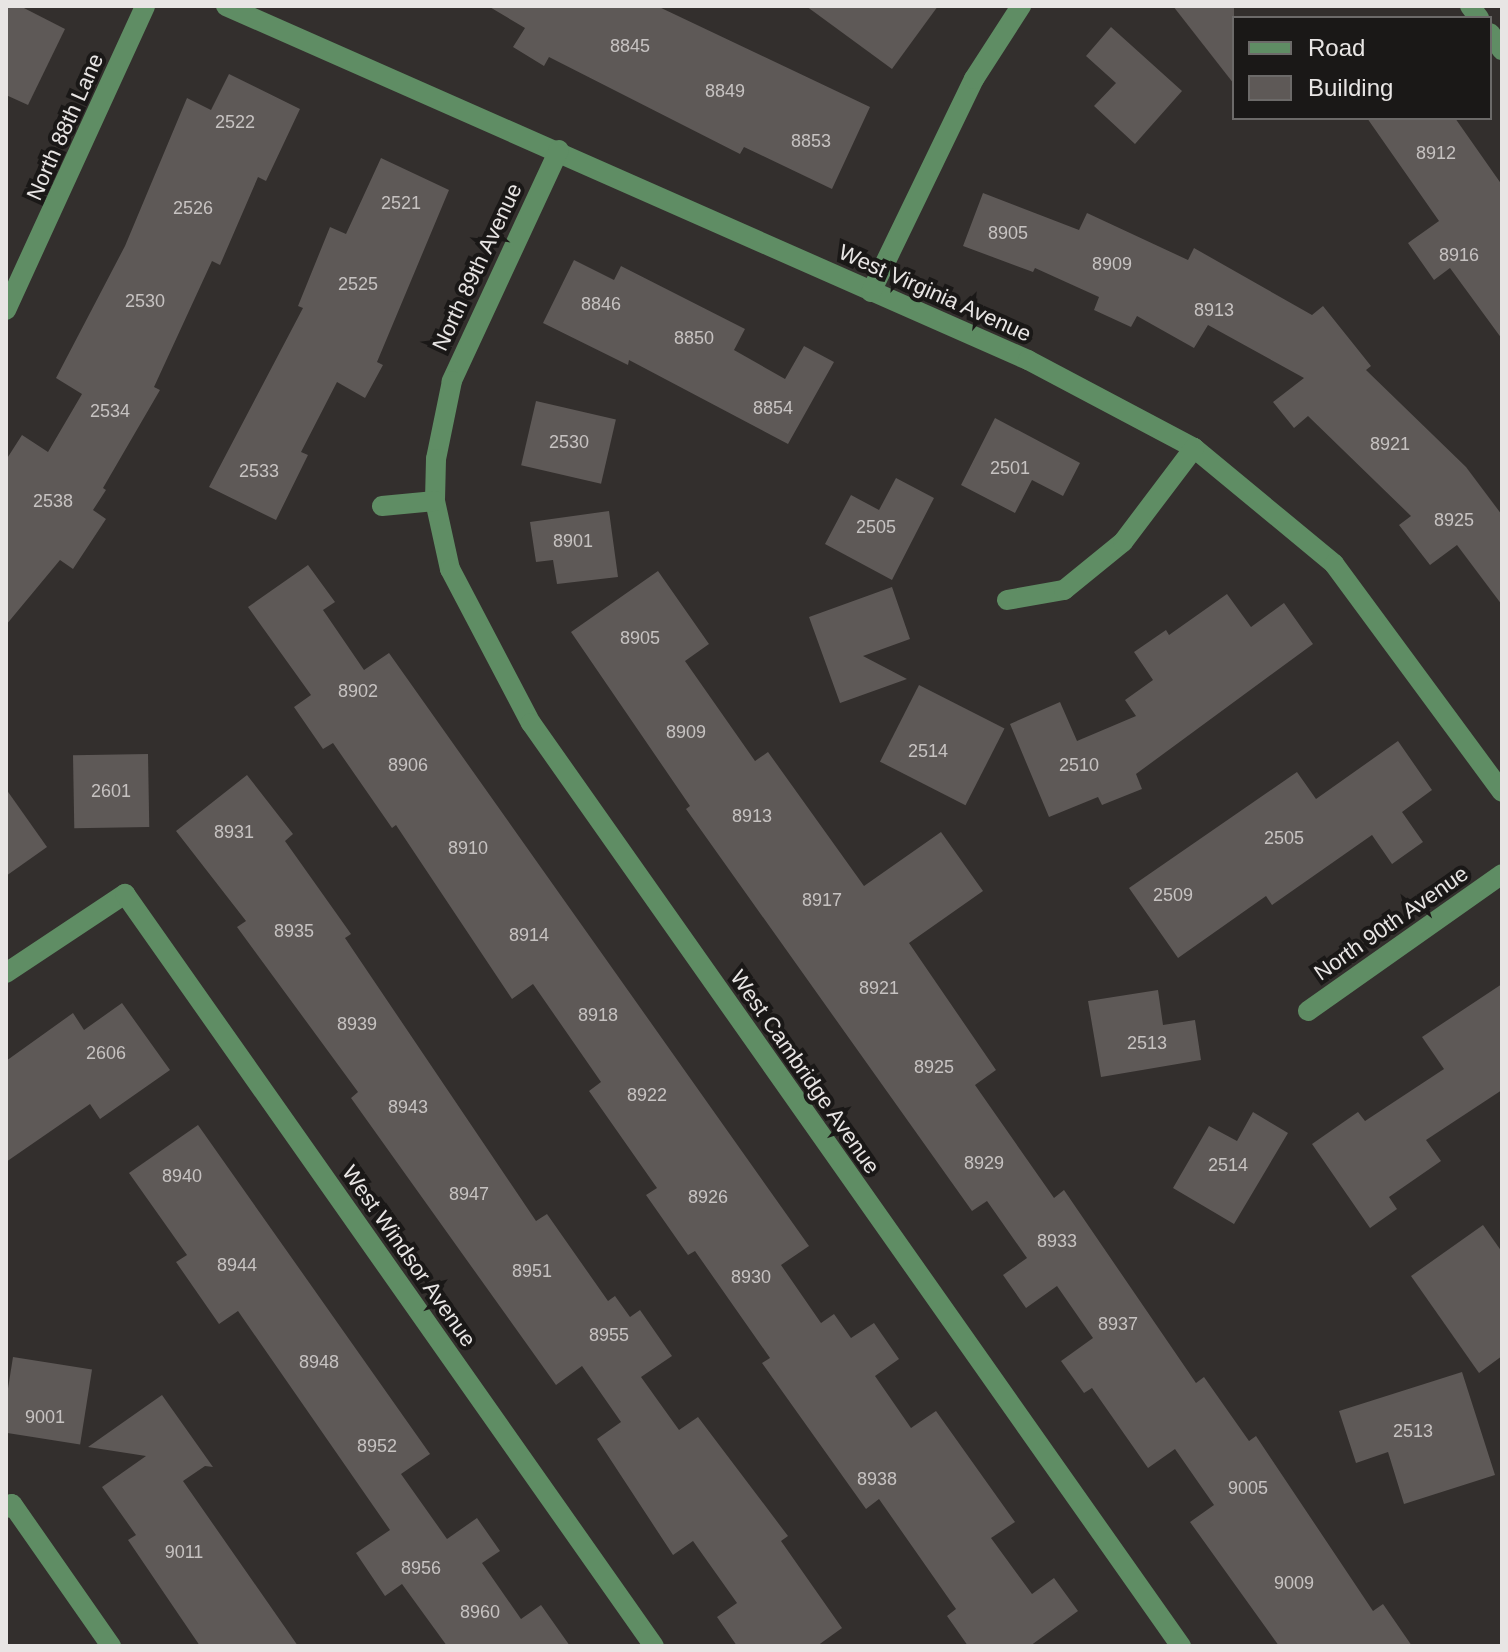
<!DOCTYPE html>
<html>
<head>
<meta charset="utf-8">
<style>
  body { margin:0 }
  #map { position:relative; width:1508px; height:1652px; overflow:hidden; background:#332f2d; font-family:Arial,sans-serif }
  div>[style] { position:absolute }
  [style*='--x'] { left:calc(var(--x)*1px); top:calc(var(--y)*1px); width:calc(var(--w)*1px); rotate:calc(var(--a)*1deg) }
  .building>* { inset:0; background:#5e5957; transform-origin:0 0 }
  .minor>* { height:20px; margin:-10px; padding:0 10px; transform-origin:10px; border-radius:10px; background:#5f8d64 }
  span { translate:-50% -50%; white-space:nowrap; text-align:center; line-height:1.15; -webkit-text-stroke:8px #1a1817; paint-order:stroke }
  .number-label { font-size:18px; color:#c6c2c1 }
  .number-label span { -webkit-text-stroke-width:0 }
  .street-label { font-size:22px; color:#e8e5e4 }
  .frame { position:absolute; inset:0; border:8px solid #e8e5e4; pointer-events:none }
  .legend { position:absolute; left:1232px; top:16px; width:260px; height:104px; box-sizing:border-box; background:#1a1817; border:2px solid #6c6a69; margin:0; padding:10px 14px; list-style:none; font-size:24px; color:#e8e5e4 }
  .legend li { display:flex; align-items:center; gap:16px; height:40px }
  .legend b { width:40px; border:2px solid #6c6a69 }
</style>
</head>
<body>
<div id="map">
  <div class="building">
    <i style="clip-path:polygon(6px 6px,20px 6px,65px 29px,28px 105px,6px 95px)"></i>
    <i style="clip-path:polygon(488px 6px,657px 6px,870px 107px,832px 189px,744px 147px,740px 154px,549px 57px,544px 66px,513px 47px,525px 28px)"></i>
    <i style="clip-path:polygon(806px 6px,938px 6px,892px 69px)"></i>
    <i style="clip-path:polygon(1173px 6px,1234px 6px,1234px 84px)"></i>
    <i style="clip-path:polygon(1111px 27px,1182px 91px,1135px 144px,1094px 106px,1116px 83px,1086px 56px)"></i>
    <i style="clip-path:polygon(229px 74px,300px 109px,266px 181px,258px 177px,220px 265px,212px 261px,154px 387px,160px 390px,103px 488px,106px 490px,93px 510px,106px 519px,73px 569px,60px 560px,6px 625px,6px 460px,22px 435px,48px 452px,82px 394px,56px 378px,125px 246px,187px 98px,211px 110px)"></i>
    <i style="clip-path:polygon(1367px 118px,1455px 118px,1502px 185px,1502px 339px,1450px 268px,1434px 280px,1408px 243px,1439px 221px)"></i>
    <i style="clip-path:polygon(381px 158px,449px 190px,377px 362px,383px 365px,365px 398px,337px 382px,301px 452px,308px 455px,276px 520px,209px 487px,303px 308px,298px 306px,330px 227px,346px 234px)"></i>
    <i style="clip-path:polygon(983px 193px,1079px 230px,1087px 213px,1188px 260px,1194px 248px,1312px 315px,1323px 306px,1371px 366px,1366px 370px,1466px 467px,1502px 515px,1502px 605px,1457px 545px,1430px 565px,1399px 525px,1411px 516px,1308px 416px,1294px 428px,1273px 402px,1304px 378px,1208px 325px,1194px 348px,1137px 316px,1131px 327px,1094px 310px,1099px 297px,1035px 268px,1033px 272px,963px 246px)"></i>
    <i style="clip-path:polygon(574px 260px,614px 280px,621px 266px,745px 329px,734px 350px,785px 379px,804px 346px,834px 362px,788px 444px,629px 360px,628px 365px,543px 323px)"></i>
    <i style="left:536px;top:401px;width:82px;height:66px;rotate:13deg"></i>
    <i style="clip-path:polygon(995px 418px,1080px 463px,1063px 496px,1032px 480px,1015px 513px,961px 485px)"></i>
    <i style="clip-path:polygon(896px 478px,934px 498px,892px 580px,825px 544px,851px 495px,879px 510px)"></i>
    <i style="clip-path:polygon(609px 511px,618px 577px,557px 584px,553px 560px,536px 562px,530px 522px)"></i>
    <i style="clip-path:polygon(308px 565px,335px 602px,323px 610px,364px 670px,389px 653px,809px 1246px,781px 1265px,821px 1323px,834px 1314px,851px 1338px,874px 1323px,899px 1359px,875px 1376px,911px 1428px,936px 1411px,1015px 1522px,991px 1538px,1032px 1594px,1054px 1578px,1078px 1611px,1030px 1646px,968px 1646px,947px 1616px,956px 1609px,879px 1499px,866px 1509px,762px 1363px,770px 1358px,695px 1251px,688px 1255px,646px 1195px,657px 1188px,589px 1091px,601px 1082px,533px 984px,512px 999px,396px 825px,392px 828px,333px 743px,323px 749px,294px 707px,311px 695px,248px 607px)"></i>
    <i style="clip-path:polygon(658px 571px,709px 644px,685px 661px,755px 761px,768px 752px,864px 886px,941px 832px,983px 891px,909px 943px,996px 1070px,975px 1085px,1054px 1198px,1064px 1190px,1196px 1383px,1204px 1377px,1249px 1441px,1256px 1436px,1373px 1611px,1383px 1604px,1412px 1646px,1279px 1646px,1190px 1522px,1214px 1505px,1175px 1449px,1148px 1468px,1092px 1388px,1084px 1393px,1061px 1361px,1093px 1338px,1057px 1286px,1026px 1308px,1003px 1275px,1027px 1258px,987px 1201px,972px 1211px,686px 809px,690px 806px,571px 632px)"></i>
    <i style="clip-path:polygon(892px 587px,910px 639px,863px 656px,907px 679px,840px 703px,809px 617px)"></i>
    <i style="clip-path:polygon(1227px 594px,1251px 627px,1284px 603px,1313px 644px,1136px 774px,1142px 789px,1102px 805px,1098px 797px,1049px 817px,1010px 724px,1060px 702px,1077px 741px,1136px 716px,1125px 700px,1153px 680px,1134px 652px,1166px 630px,1169px 635px)"></i>
    <i style="left:919px;top:685px;width:96px;height:86px;rotate:27deg"></i>
    <i style="clip-path:polygon(1398px 741px,1432px 790px,1402px 812px,1423px 842px,1392px 864px,1372px 835px,1272px 905px,1266px 896px,1178px 958px,1129px 888px,1297px 772px,1316px 799px)"></i>
    <i style="left:148px;top:754px;width:73px;height:75px;rotate:89deg"></i>
    <i style="clip-path:polygon(247px 775px,293px 834px,285px 841px,351px 934px,345px 938px,536px 1221px,547px 1214px,608px 1301px,615px 1296px,630px 1317px,640px 1310px,672px 1356px,641px 1377px,679px 1430px,698px 1417px,788px 1536px,781px 1541px,842px 1628px,817px 1646px,737px 1646px,717px 1617px,737px 1603px,693px 1541px,673px 1555px,597px 1439px,621px 1422px,582px 1366px,556px 1385px,351px 1098px,358px 1092px,237px 927px,246px 921px,176px 831px)"></i>
    <i style="clip-path:polygon(6px 789px,47px 847px,6px 876px)"></i>
    <i style="clip-path:polygon(1502px 984px,1502px 1090px,1426px 1140px,1441px 1161px,1389px 1197px,1397px 1209px,1370px 1228px,1312px 1144px,1358px 1112px,1365px 1121px,1444px 1069px,1422px 1037px)"></i>
    <i style="clip-path:polygon(1158px 990px,1163px 1025px,1195px 1020px,1201px 1060px,1101px 1077px,1088px 1001px)"></i>
    <i style="clip-path:polygon(122px 1003px,170px 1070px,100px 1119px,90px 1104px,6px 1162px,6px 1061px,73px 1013px,84px 1030px)"></i>
    <i style="clip-path:polygon(1253px 1112px,1288px 1133px,1234px 1224px,1173px 1188px,1209px 1126px,1237px 1141px)"></i>
    <i style="clip-path:polygon(198px 1125px,430px 1454px,401px 1474px,447px 1539px,477px 1518px,500px 1551px,482px 1563px,521px 1619px,541px 1605px,570px 1646px,447px 1646px,402px 1584px,385px 1596px,356px 1553px,390px 1530px,238px 1311px,219px 1324px,176px 1262px,187px 1255px,129px 1173px)"></i>
    <i style="clip-path:polygon(1483px 1225px,1502px 1252px,1502px 1356px,1479px 1373px,1411px 1276px)"></i>
    <i style="left:13px;top:1357px;width:80px;height:76px;rotate:9deg"></i>
    <i style="clip-path:polygon(1462px 1372px,1495px 1475px,1404px 1504px,1388px 1452px,1356px 1463px,1339px 1411px)"></i>
    <i style="clip-path:polygon(162px 1395px,213px 1467px,205px 1466px,183px 1481px,298px 1646px,200px 1646px,128px 1540px,136px 1535px,102px 1487px,146px 1456px,88px 1447px)"></i>
  </div>
  <div class="minor">
    <i style="--x:226;--y:6;--w:877;--a:23.82"></i>
    <i style="--x:1028;--y:360;--w:188;--a:27.9"></i>
    <i style="--x:1194;--y:448;--w:182;--a:39.6"></i>
    <i style="--x:1334;--y:564;--w:283;--a:53.6"></i>
    <i style="--x:1470;--y:6;--w:15;--a:53"></i>
    <i style="--x:1490;--y:33;--w:21;--a:55"></i>
    <i style="--x:559;--y:150;--w:255;--a:114.9"></i>
    <i style="--x:452;--y:381;--w:80;--a:101.6"></i>
    <i style="--x:436;--y:459;--w:42;--a:91.4"></i>
    <i style="--x:435;--y:501;--w:70;--a:77.6"></i>
    <i style="--x:450;--y:569;--w:174;--a:62.3"></i>
    <i style="--x:531;--y:723;--w:1129;--a:54.85"></i>
    <i style="--x:871;--y:292;--w:237;--a:-64.2"></i>
    <i style="--x:974;--y:79;--w:87;--a:-57.2"></i>
    <i style="--x:6;--y:310;--w:334;--a:-65.4"></i>
    <i style="--x:382;--y:506;--w:53;--a:-5.4"></i>
    <i style="--x:1007;--y:600;--w:58;--a:-10"></i>
    <i style="--x:1064;--y:590;--w:76;--a:-39.1"></i>
    <i style="--x:1123;--y:542;--w:118;--a:-52.9"></i>
    <i style="--x:6;--y:973;--w:143;--a:-33.6"></i>
    <i style="--x:125;--y:894;--w:919;--a:54.88"></i>
    <i style="--x:1308;--y:1011;--w:237;--a:-35.2"></i>
    <i style="--x:6;--y:1508;--w:7;--a:-34"></i>
    <i style="--x:12;--y:1504;--w:173;--a:55.1"></i>
  </div>
  <div class="number-label">
    <span style="left:630px;top:46px">8845</span>
    <span style="left:725px;top:91px">8849</span>
    <span style="left:235px;top:122px">2522</span>
    <span style="left:811px;top:141px">8853</span>
    <span style="left:1436px;top:153px">8912</span>
    <span style="left:401px;top:203px">2521</span>
    <span style="left:193px;top:208px">2526</span>
    <span style="left:1008px;top:233px">8905</span>
    <span style="left:1459px;top:255px">8916</span>
    <span style="left:1112px;top:264px">8909</span>
    <span style="left:358px;top:284px">2525</span>
    <span style="left:145px;top:301px">2530</span>
    <span style="left:601px;top:304px">8846</span>
    <span style="left:1214px;top:310px">8913</span>
    <span style="left:694px;top:338px">8850</span>
    <span style="left:773px;top:408px">8854</span>
    <span style="left:110px;top:411px">2534</span>
    <span style="left:569px;top:442px">2530</span>
    <span style="left:1390px;top:444px">8921</span>
    <span style="left:1010px;top:468px">2501</span>
    <span style="left:259px;top:471px">2533</span>
    <span style="left:53px;top:501px">2538</span>
    <span style="left:1454px;top:520px">8925</span>
    <span style="left:876px;top:527px">2505</span>
    <span style="left:573px;top:541px">8901</span>
    <span style="left:640px;top:638px">8905</span>
    <span style="left:358px;top:691px">8902</span>
    <span style="left:686px;top:732px">8909</span>
    <span style="left:928px;top:751px">2514</span>
    <span style="left:408px;top:765px">8906</span>
    <span style="left:1079px;top:765px">2510</span>
    <span style="left:111px;top:791px">2601</span>
    <span style="left:752px;top:816px">8913</span>
    <span style="left:234px;top:832px">8931</span>
    <span style="left:1284px;top:838px">2505</span>
    <span style="left:468px;top:848px">8910</span>
    <span style="left:1173px;top:895px">2509</span>
    <span style="left:822px;top:900px">8917</span>
    <span style="left:294px;top:931px">8935</span>
    <span style="left:529px;top:935px">8914</span>
    <span style="left:879px;top:988px">8921</span>
    <span style="left:598px;top:1015px">8918</span>
    <span style="left:357px;top:1024px">8939</span>
    <span style="left:1147px;top:1043px">2513</span>
    <span style="left:106px;top:1053px">2606</span>
    <span style="left:934px;top:1067px">8925</span>
    <span style="left:647px;top:1095px">8922</span>
    <span style="left:408px;top:1107px">8943</span>
    <span style="left:984px;top:1163px">8929</span>
    <span style="left:1228px;top:1165px">2514</span>
    <span style="left:182px;top:1176px">8940</span>
    <span style="left:469px;top:1194px">8947</span>
    <span style="left:708px;top:1197px">8926</span>
    <span style="left:1057px;top:1241px">8933</span>
    <span style="left:237px;top:1265px">8944</span>
    <span style="left:532px;top:1271px">8951</span>
    <span style="left:751px;top:1277px">8930</span>
    <span style="left:1118px;top:1324px">8937</span>
    <span style="left:609px;top:1335px">8955</span>
    <span style="left:319px;top:1362px">8948</span>
    <span style="left:45px;top:1417px">9001</span>
    <span style="left:1413px;top:1431px">2513</span>
    <span style="left:377px;top:1446px">8952</span>
    <span style="left:877px;top:1479px">8938</span>
    <span style="left:1248px;top:1488px">9005</span>
    <span style="left:184px;top:1552px">9011</span>
    <span style="left:421px;top:1568px">8956</span>
    <span style="left:1294px;top:1583px">9009</span>
    <span style="left:480px;top:1612px">8960</span>
  </div>
  <div class="street-label">
    <span style="left:65px;top:127px;rotate:-66deg">North 88th Lane</span>
    <span style="left:477px;top:267px;rotate:-65deg">North 89th Avenue</span>
    <span style="left:935px;top:293px;rotate:24deg">West Virginia Avenue</span>
    <span style="left:1391px;top:923px;rotate:-35deg">North 90th Avenue</span>
    <span style="left:805px;top:1072px;rotate:55deg">West Cambridge Avenue</span>
    <span style="left:409px;top:1256px;rotate:55deg">West Windsor Avenue</span>
  </div>
  <div class="frame"></div>
  <ul class="legend">
  <li><b style="height:10px;background:#5f8d64"></b>Road</li>
  <li><b style="height:22px;background:#5e5957"></b>Building</li>
  </ul>
</div>
</body>
</html>
